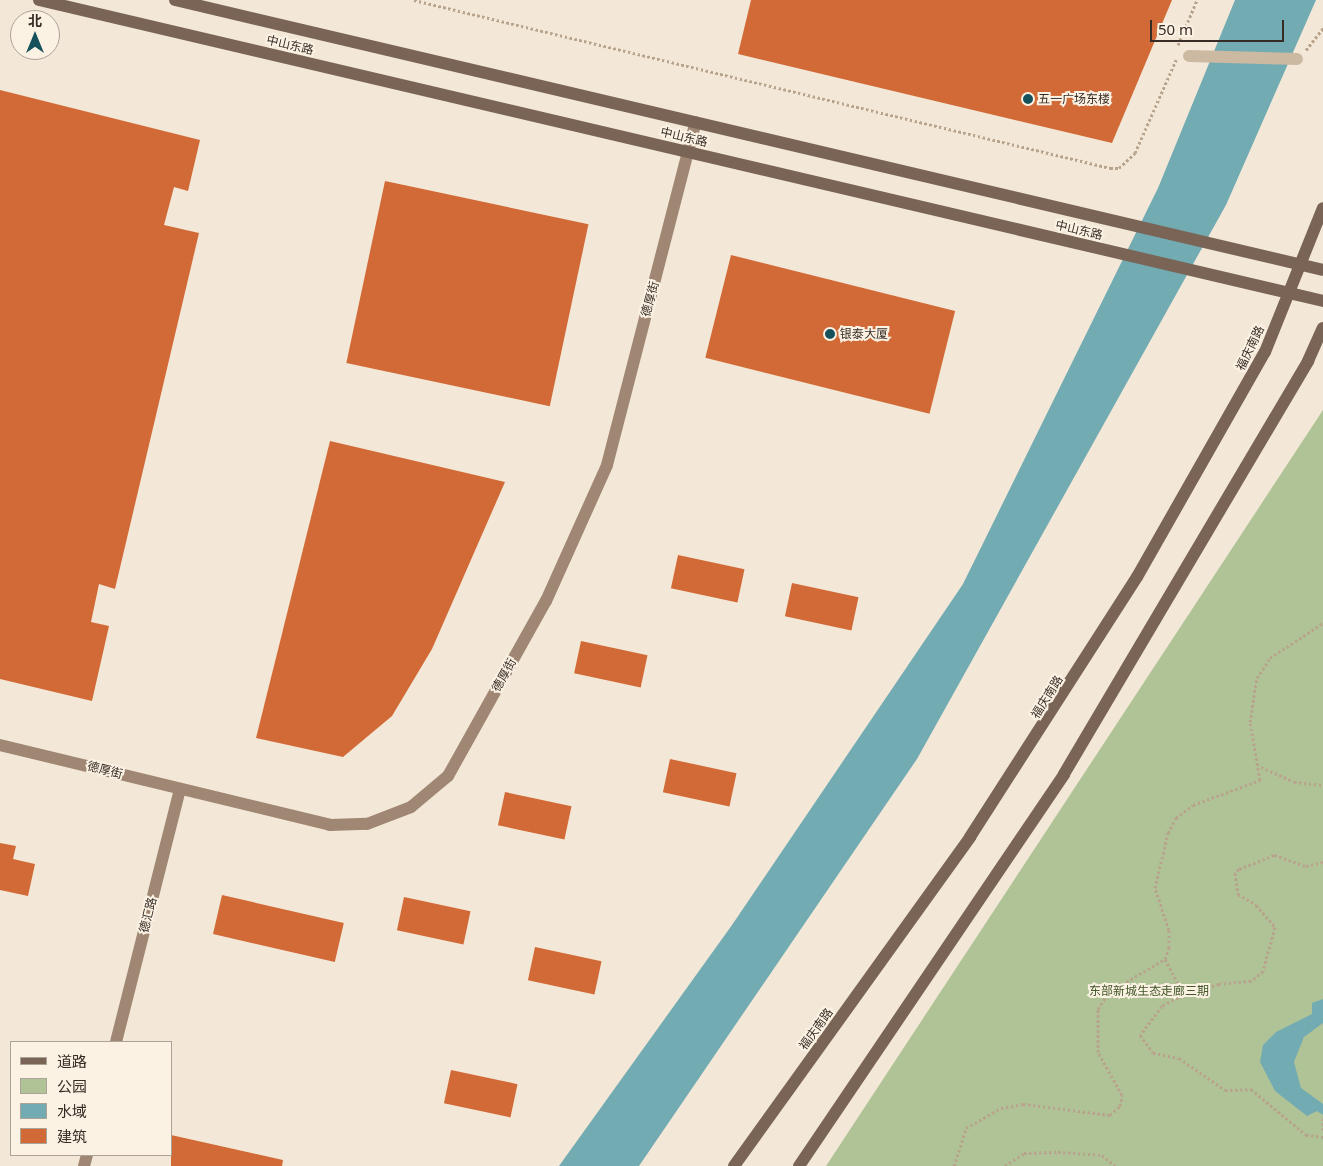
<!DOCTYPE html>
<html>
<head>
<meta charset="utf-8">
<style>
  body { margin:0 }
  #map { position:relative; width:1323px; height:1166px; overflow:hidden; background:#f3e8d7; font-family:"Noto Sans","Noto Sans SC",sans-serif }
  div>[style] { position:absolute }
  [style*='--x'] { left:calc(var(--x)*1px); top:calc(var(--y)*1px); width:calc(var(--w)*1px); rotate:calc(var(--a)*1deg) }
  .green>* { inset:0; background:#b0c396 }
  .water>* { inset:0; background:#73abb3 }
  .building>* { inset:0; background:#d26a37; transform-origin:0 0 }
  .path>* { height:3px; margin-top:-1.5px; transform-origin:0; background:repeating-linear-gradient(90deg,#b8a38c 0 2.5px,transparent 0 5px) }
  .street>* { height:12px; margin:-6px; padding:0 6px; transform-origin:6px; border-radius:6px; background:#ccb9a2 }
  .secondary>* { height:12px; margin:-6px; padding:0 6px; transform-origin:6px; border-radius:6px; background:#a08773 }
  .primary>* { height:12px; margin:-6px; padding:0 6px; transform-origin:6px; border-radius:6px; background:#7a6455 }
  .dots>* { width:14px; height:14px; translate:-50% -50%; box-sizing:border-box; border:2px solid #fbf2e4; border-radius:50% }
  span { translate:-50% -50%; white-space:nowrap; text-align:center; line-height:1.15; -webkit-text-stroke:4px #fbf2e4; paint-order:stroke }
  .street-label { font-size:12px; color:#362c25 }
  .poi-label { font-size:12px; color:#362c25 }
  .left { translate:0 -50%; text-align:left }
  .park-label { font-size:12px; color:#415727 }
  .legend { position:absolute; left:10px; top:1041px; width:162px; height:115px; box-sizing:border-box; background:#fbf2e4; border:1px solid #aca398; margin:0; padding:6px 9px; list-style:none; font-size:15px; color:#362c25 }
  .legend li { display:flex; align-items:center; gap:10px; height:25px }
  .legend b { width:25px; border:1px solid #aca398 }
  .north { position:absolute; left:10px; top:10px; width:50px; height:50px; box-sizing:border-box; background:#fbf2e4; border:1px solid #aca398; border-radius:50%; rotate:0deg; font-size:14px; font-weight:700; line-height:20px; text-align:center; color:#362c25 }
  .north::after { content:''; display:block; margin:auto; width:18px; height:22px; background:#17515b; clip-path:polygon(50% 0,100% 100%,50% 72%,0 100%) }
  .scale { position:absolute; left:1150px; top:20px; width:134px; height:22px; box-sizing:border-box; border:2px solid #362c25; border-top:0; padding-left:6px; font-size:15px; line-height:18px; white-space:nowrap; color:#362c25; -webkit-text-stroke:4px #fbf2e4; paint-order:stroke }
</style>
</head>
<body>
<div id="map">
  <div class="green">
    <i style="clip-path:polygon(1323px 410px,1323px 1166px,826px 1166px)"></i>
  </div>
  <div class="water">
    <i style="clip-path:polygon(1235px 0,1316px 0,1226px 205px,917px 759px,639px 1166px,559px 1166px,732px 925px,963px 584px,1158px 188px)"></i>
    <i style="clip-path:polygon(1323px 999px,1323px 1023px,1304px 1037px,1294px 1062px,1301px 1088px,1323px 1104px,1323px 1115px,1317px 1111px,1307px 1116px,1275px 1091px,1260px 1062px,1263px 1045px,1276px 1032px,1312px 1014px,1312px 1003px)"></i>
  </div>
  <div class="building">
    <i style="clip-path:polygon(751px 0,1172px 0,1112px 143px,738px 54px)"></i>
    <i style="clip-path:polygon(0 90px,200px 140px,188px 191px,174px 187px,164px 225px,199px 233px,115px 589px,99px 584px,91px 622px,109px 626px,92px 701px,0 679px)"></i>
    <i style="left:385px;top:181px;width:208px;height:186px;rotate:12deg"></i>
    <i style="left:731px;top:255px;width:231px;height:106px;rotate:14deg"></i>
    <i style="clip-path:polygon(330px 441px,505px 482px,432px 649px,392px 716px,343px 757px,256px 738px)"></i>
    <i style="left:678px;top:555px;width:68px;height:34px;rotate:12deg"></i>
    <i style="left:792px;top:583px;width:68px;height:34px;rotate:12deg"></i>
    <i style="left:581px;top:641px;width:68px;height:33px;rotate:12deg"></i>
    <i style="left:670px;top:759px;width:68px;height:34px;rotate:12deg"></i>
    <i style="left:505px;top:792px;width:68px;height:34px;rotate:12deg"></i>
    <i style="clip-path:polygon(0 843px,16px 846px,13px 859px,35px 864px,28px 896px,0 890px)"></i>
    <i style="left:222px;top:895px;width:125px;height:40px;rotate:13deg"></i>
    <i style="left:404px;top:897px;width:68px;height:34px;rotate:12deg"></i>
    <i style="left:535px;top:947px;width:68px;height:34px;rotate:12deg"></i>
    <i style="left:451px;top:1070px;width:68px;height:34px;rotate:12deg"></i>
    <i style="clip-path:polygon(171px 1135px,283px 1160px,282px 1166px,171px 1166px)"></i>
  </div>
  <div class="path">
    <i style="--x:414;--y:0;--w:716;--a:13.57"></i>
    <i style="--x:1110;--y:168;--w:9;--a:0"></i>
    <i style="--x:1119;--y:168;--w:22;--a:-43"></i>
    <i style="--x:1135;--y:153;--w:102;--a:-66.2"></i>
    <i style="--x:1178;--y:45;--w:49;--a:-67.1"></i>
    <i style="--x:1306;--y:50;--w:28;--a:-52"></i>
    <i style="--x:1261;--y:767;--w:36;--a:24"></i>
    <i style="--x:1294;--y:782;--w:29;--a:6"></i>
    <i style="--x:1323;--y:862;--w:18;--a:167"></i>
    <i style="--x:1305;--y:866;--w:33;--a:-160"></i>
    <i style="--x:1274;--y:855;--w:38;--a:158"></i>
    <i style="--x:1239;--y:869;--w:6;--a:135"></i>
    <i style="--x:1235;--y:873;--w:21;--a:82"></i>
    <i style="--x:1238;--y:894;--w:21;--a:31"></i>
    <i style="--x:1256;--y:905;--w:29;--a:49"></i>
    <i style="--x:1275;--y:927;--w:46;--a:105.3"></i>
    <i style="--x:1263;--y:971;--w:16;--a:140"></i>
    <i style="--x:1251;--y:981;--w:32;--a:175"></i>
    <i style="--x:1219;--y:984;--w:43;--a:162.4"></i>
    <i style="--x:1178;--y:997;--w:18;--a:151"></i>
    <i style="--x:1162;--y:1006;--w:36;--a:127"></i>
    <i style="--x:1140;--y:1035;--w:22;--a:54"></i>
    <i style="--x:1153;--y:1053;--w:26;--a:11"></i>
    <i style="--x:1179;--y:1058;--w:56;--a:34.8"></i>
    <i style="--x:1225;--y:1090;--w:26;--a:-2"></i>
    <i style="--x:1251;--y:1089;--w:72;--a:39.9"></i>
    <i style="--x:1306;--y:1135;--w:17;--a:7"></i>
    <i style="--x:1165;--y:959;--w:41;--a:62.2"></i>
    <i style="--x:1323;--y:1118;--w:12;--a:90"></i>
    <i style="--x:954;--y:1166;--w:40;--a:-72"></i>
    <i style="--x:966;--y:1128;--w:40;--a:-29.7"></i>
    <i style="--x:1001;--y:1108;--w:22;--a:-10"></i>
    <i style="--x:1023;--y:1104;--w:88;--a:7.2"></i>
    <i style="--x:1110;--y:1115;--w:13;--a:-42"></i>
    <i style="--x:1120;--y:1106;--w:11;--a:-80"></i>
    <i style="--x:1122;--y:1095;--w:49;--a:-119.2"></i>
    <i style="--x:1098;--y:1052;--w:43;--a:-90"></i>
    <i style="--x:1098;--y:1009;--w:20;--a:-57"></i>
    <i style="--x:1109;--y:992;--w:65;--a:-30.5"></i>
    <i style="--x:1165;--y:959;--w:12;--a:-70"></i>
    <i style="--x:1169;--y:948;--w:18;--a:-90"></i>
    <i style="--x:1169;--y:930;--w:44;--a:-108.4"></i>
    <i style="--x:1155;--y:888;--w:57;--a:-76.7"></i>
    <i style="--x:1168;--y:833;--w:17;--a:-62"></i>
    <i style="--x:1176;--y:818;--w:21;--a:-37"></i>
    <i style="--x:1193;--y:805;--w:72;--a:-20.5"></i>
    <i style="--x:1260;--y:780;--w:59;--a:-99.8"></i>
    <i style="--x:1250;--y:722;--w:45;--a:-81"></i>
    <i style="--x:1257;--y:678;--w:24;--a:-57"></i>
    <i style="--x:1270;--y:658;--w:64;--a:-33.4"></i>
    <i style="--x:1005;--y:1166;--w:23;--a:-34"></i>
    <i style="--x:1024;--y:1153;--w:34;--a:-2"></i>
    <i style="--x:1058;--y:1152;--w:44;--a:3.9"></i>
    <i style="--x:1102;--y:1155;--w:17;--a:40"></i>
  </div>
  <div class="street">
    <i style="--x:1189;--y:56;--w:108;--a:1.6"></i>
  </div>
  <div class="secondary">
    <i style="--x:0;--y:745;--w:340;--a:13.6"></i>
    <i style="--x:330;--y:825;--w:37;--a:-2"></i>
    <i style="--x:367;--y:824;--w:47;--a:-21.1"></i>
    <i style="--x:411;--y:807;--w:48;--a:-40"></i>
    <i style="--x:448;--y:776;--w:201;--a:-60.8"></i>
    <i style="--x:546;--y:601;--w:149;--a:-65.8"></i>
    <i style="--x:607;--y:465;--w:354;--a:-75.5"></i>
    <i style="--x:116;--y:1042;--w:261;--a:-75.8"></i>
    <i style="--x:84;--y:1166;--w:11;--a:-75"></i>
  </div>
  <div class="primary">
    <i style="--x:39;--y:0;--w:1319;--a:13.19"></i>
    <i style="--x:175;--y:0;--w:1179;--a:13.23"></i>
    <i style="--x:734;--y:1166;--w:405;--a:-54.3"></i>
    <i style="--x:970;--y:837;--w:309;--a:-57.3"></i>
    <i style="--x:1137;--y:577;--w:259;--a:-60.4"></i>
    <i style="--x:1265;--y:352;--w:155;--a:-68.1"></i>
    <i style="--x:799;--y:1166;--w:473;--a:-55.9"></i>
    <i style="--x:1064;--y:774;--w:480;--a:-59.4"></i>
    <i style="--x:1308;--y:361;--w:36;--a:-66"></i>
  </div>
  <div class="dots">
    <i style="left:1028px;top:99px;background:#17515b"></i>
    <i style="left:830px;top:334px;background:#17515b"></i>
  </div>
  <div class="street-label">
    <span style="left:290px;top:45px;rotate:13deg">中山东路</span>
    <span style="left:684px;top:137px;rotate:13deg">中山东路</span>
    <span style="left:1079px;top:230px;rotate:13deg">中山东路</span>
    <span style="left:650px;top:299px;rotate:-75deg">德厚街</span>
    <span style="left:1250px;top:348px;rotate:-64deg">福庆南路</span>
    <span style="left:504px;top:675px;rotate:-61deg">德厚街</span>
    <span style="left:1047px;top:697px;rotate:-58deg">福庆南路</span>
    <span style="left:105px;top:770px;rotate:14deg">德厚街</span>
    <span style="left:148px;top:915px;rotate:-76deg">德汇路</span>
    <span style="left:816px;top:1029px;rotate:-54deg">福庆南路</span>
  </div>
  <div class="poi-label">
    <span class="left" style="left:1038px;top:99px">五一广场东楼</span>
    <span class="left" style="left:840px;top:334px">银泰大厦</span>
  </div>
  <div class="park-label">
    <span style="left:1149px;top:991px">东部新城生态走廊三期</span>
  </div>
  <ul class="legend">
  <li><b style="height:6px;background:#7a6455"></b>道路</li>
  <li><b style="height:14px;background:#b0c396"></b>公园</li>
  <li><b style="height:14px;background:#73abb3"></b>水域</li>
  <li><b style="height:14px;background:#d26a37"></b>建筑</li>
  </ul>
  <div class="north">北</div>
  <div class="scale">50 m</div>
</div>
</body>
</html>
